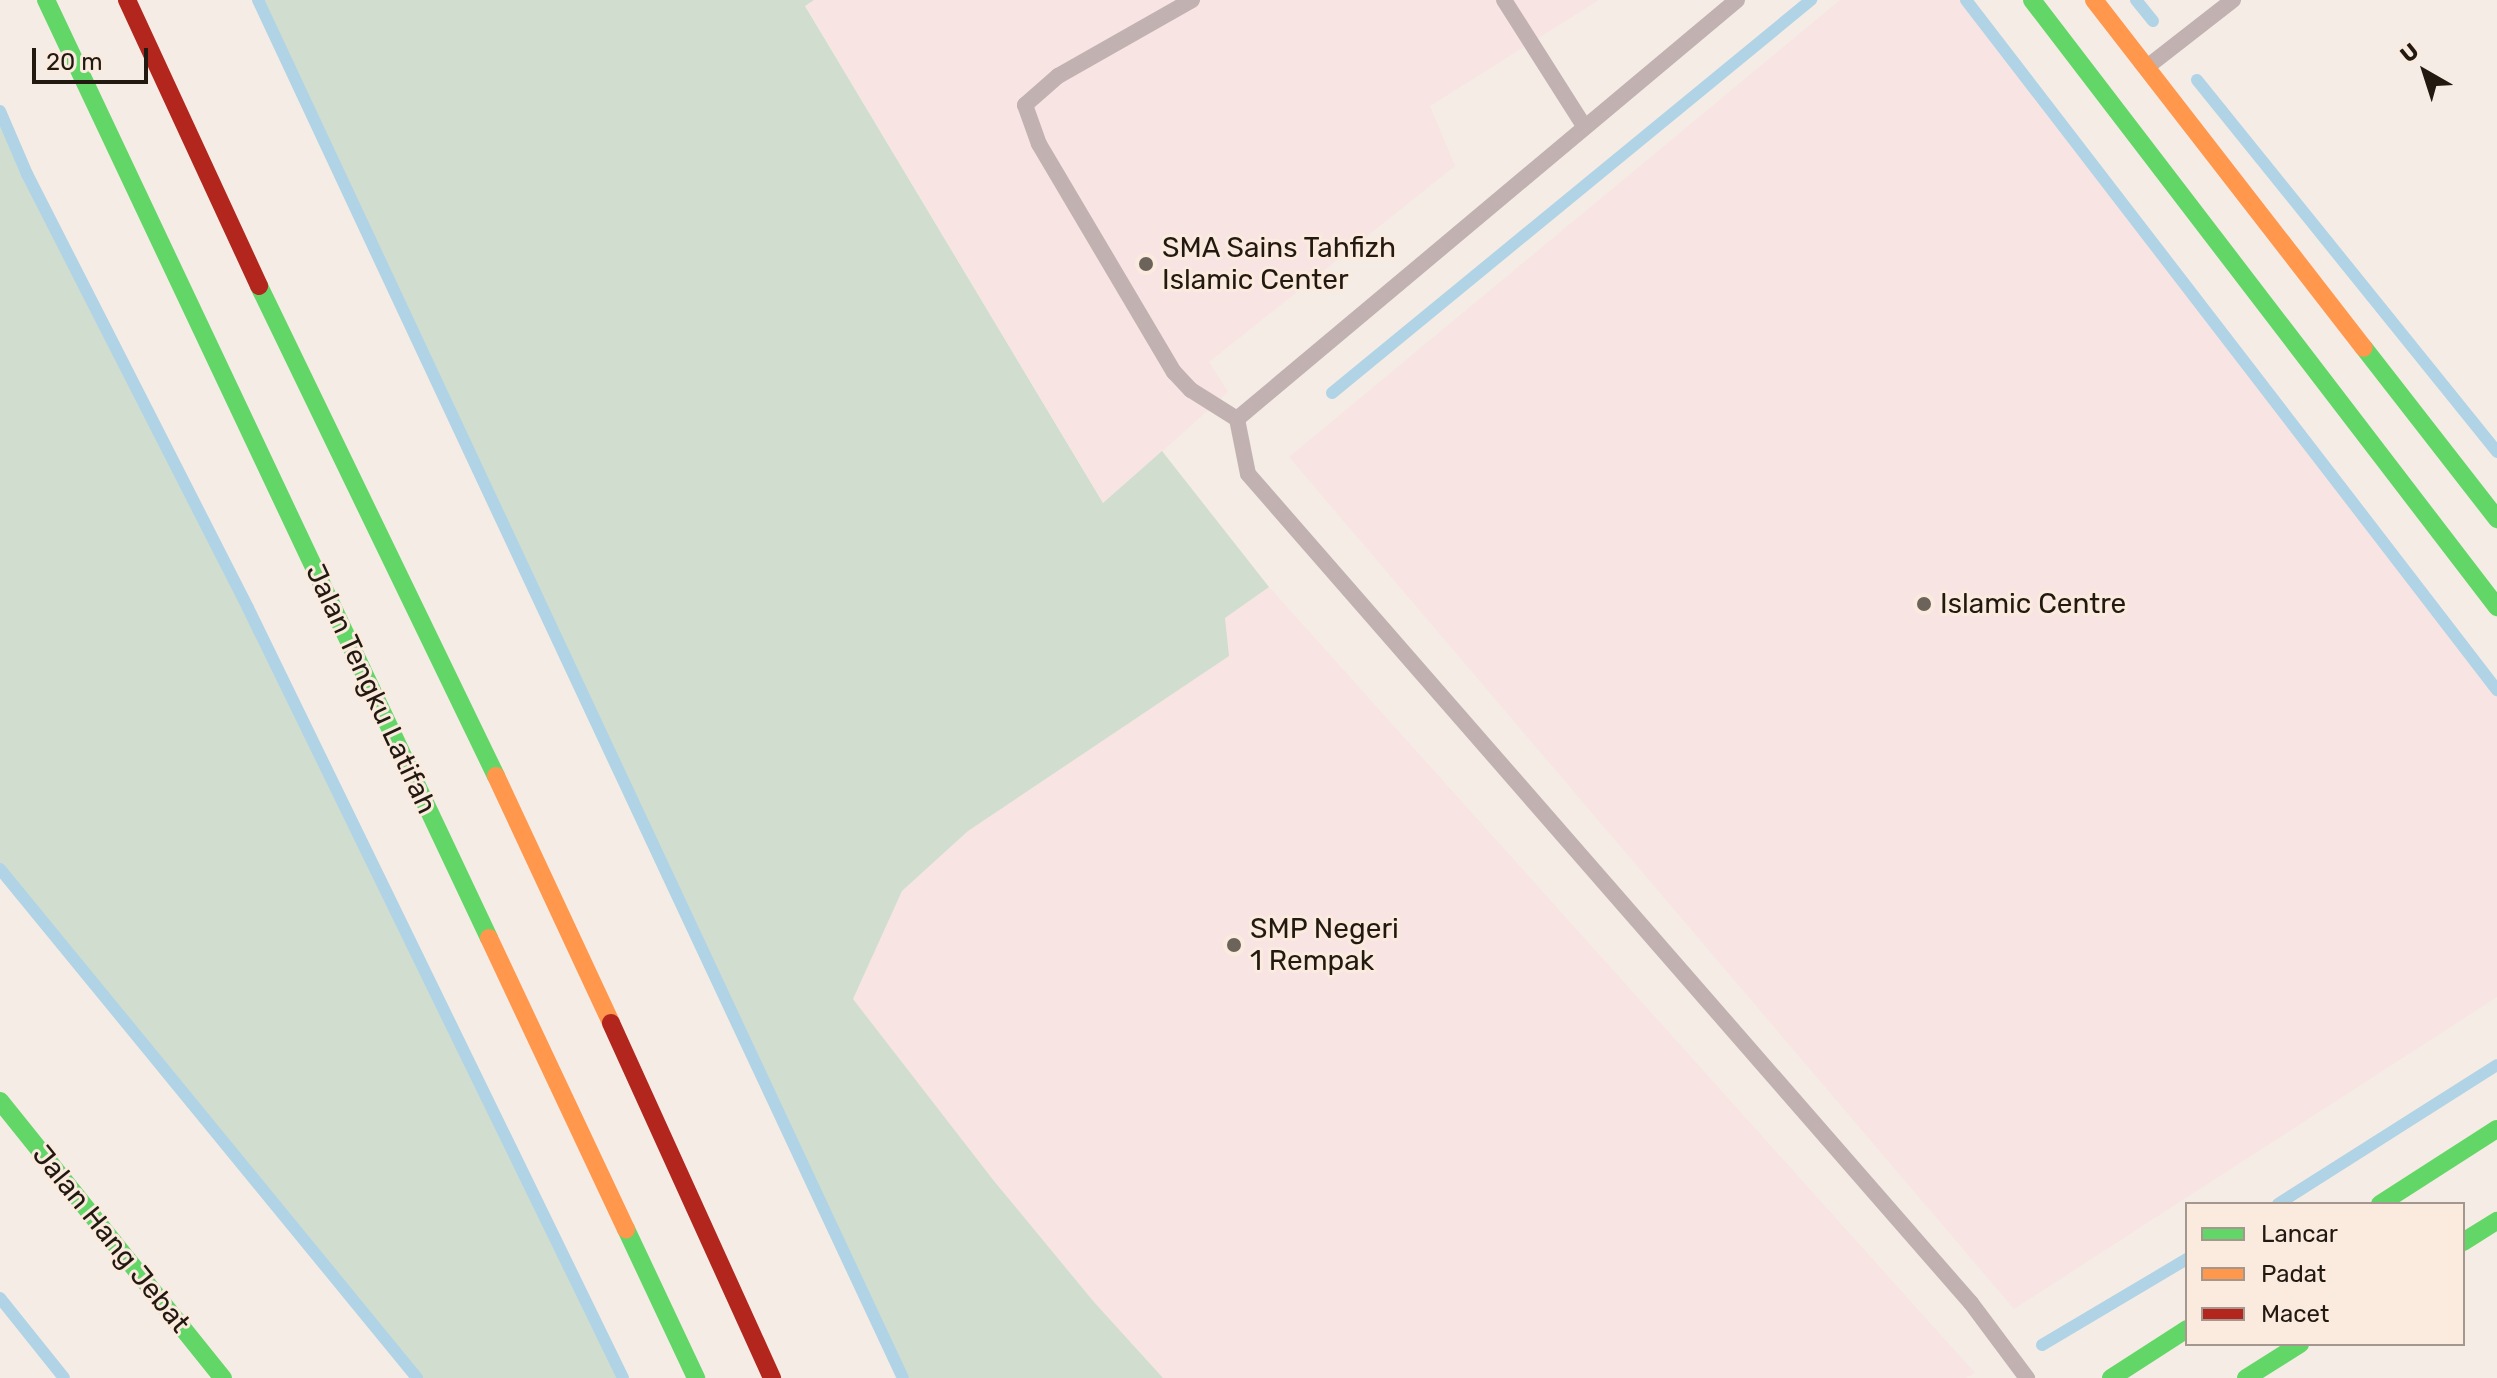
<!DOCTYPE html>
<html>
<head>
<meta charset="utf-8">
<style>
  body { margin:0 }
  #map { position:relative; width:2497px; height:1378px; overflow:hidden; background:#f5ece5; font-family:Rubik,sans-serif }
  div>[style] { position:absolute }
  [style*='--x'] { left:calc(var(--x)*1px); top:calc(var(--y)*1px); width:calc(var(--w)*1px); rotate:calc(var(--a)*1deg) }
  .education>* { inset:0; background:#f7e4e3 }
  .green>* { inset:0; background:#d1decf }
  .stream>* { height:12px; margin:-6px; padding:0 6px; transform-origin:6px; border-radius:6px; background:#b0d3e6 }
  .lane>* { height:16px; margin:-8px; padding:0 8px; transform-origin:8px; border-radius:8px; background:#c1b1b1 }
  .fast>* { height:18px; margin:-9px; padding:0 9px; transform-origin:9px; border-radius:9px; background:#63d668 }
  .slow>* { height:18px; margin:-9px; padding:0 9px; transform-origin:9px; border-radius:9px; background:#ff974d }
  .jam>* { height:18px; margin:-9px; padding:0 9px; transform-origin:9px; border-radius:9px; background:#b3261e }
  .dots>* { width:22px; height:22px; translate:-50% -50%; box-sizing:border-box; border:4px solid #fbebdf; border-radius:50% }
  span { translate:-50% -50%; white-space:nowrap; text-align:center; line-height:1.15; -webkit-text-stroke:6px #fbebdf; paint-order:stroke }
  .poi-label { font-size:28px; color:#221911 }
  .left { translate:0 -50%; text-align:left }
  .street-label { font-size:28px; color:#221911 }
  .legend { position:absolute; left:2185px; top:1202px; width:280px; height:144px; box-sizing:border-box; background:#fbebdf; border:2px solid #a4978d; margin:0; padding:10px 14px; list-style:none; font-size:24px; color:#221911 }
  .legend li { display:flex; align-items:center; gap:16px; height:40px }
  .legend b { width:40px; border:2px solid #a4978d }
  .north { position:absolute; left:2385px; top:32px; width:80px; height:80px; -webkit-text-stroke:6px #fbebdf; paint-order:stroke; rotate:321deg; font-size:22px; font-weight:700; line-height:32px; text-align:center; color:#221911 }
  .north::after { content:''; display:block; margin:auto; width:28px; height:36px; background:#221911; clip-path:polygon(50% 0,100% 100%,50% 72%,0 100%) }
  .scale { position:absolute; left:32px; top:48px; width:116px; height:36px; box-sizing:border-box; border:4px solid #221911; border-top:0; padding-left:10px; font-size:24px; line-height:28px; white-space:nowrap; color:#221911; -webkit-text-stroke:6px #fbebdf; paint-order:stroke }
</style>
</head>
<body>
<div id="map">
  <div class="education">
    <i style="clip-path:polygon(814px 0,1599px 0,1430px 106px,1455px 166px,1209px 362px,1228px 392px,1104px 504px,805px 5px)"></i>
    <i style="clip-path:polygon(1840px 0,1966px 0,2497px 690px,2497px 997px,2014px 1309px,1289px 457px)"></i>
    <i style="clip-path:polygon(1269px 587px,1975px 1373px,1966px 1378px,1163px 1378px,1094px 1302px,994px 1181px,853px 999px,902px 891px,968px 831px,1225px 618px)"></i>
  </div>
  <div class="green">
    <i style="clip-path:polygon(258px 0,814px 0,805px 6px,1103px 503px,1162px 451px,1269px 587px,1225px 618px,1229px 656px,968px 831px,902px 891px,853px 999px,994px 1181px,1094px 1302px,1163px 1378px,903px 1378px)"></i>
    <i style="clip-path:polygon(0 111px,27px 174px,248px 608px,623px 1378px,417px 1378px,0 869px)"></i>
  </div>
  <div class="stream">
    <i style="--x:258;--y:0;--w:1521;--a:64.92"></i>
    <i style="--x:1966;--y:0;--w:871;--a:52.42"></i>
    <i style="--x:2136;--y:0;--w:27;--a:51"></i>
    <i style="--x:2197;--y:80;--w:478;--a:51.1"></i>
    <i style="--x:0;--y:111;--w:69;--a:66.8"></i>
    <i style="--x:27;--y:174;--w:487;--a:63"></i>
    <i style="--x:248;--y:608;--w:856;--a:64.03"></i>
    <i style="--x:1332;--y:393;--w:620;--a:-39.37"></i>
    <i style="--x:0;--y:869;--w:658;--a:50.67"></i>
    <i style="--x:2278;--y:1204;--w:259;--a:-32.4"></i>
    <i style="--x:0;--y:1298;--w:102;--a:51.3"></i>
    <i style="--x:2042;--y:1345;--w:169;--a:-30.7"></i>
  </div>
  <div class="lane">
    <i style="--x:1192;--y:0;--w:154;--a:150.4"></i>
    <i style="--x:1058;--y:76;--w:44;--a:138.7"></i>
    <i style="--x:1025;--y:105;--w:41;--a:70.3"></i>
    <i style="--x:1039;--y:144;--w:265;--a:59.4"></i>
    <i style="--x:1174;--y:372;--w:25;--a:47"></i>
    <i style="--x:1191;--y:390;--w:54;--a:32.2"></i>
    <i style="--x:1504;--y:0;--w:149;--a:57.6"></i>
    <i style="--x:1737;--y:0;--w:652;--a:140.04"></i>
    <i style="--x:1237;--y:419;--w:56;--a:78.7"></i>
    <i style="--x:1248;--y:474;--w:1100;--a:48.91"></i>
    <i style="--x:1971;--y:1303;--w:94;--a:53.3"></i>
    <i style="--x:2147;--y:67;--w:109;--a:-37.9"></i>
  </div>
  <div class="fast">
    <i style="--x:46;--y:0;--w:1037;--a:64.72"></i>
    <i style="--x:2032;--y:0;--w:765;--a:52.55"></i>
    <i style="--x:259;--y:286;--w:544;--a:64.19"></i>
    <i style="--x:2364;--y:348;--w:217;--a:52.1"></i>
    <i style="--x:0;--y:1101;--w:356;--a:51.2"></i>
    <i style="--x:2380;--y:1204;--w:139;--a:-32.7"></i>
    <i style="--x:626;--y:1229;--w:165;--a:64.8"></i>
    <i style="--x:2463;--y:1242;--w:40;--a:-32"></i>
    <i style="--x:2111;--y:1378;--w:90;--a:-32.8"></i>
    <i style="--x:2246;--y:1378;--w:64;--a:-32.2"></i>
  </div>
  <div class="slow">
    <i style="--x:2094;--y:0;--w:440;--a:52.2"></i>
    <i style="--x:496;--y:776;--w:272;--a:65"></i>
    <i style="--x:489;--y:938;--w:322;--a:64.8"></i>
  </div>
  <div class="jam">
    <i style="--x:127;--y:0;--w:315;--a:65.2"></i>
    <i style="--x:611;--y:1023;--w:390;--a:65.6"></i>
  </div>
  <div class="dots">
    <i style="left:1146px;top:264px;background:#6c635b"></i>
    <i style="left:1924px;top:604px;background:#6c635b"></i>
    <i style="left:1234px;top:945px;background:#6c635b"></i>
  </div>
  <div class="poi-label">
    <span class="left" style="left:1162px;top:264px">SMA Sains Tahfizh<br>Islamic Center</span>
    <span class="left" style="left:1940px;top:604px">Islamic Centre</span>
    <span class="left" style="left:1250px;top:945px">SMP Negeri<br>1 Rempak</span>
  </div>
  <div class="street-label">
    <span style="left:371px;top:689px;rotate:65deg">Jalan Tengku Latifah</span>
    <span style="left:111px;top:1239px;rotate:51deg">Jalan Hang Jebat</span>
  </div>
  <ul class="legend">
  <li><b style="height:10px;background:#63d668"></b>Lancar</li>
  <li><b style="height:10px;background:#ff974d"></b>Padat</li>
  <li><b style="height:10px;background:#b3261e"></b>Macet</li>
  </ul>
  <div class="north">U</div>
  <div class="scale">20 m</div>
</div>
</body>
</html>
